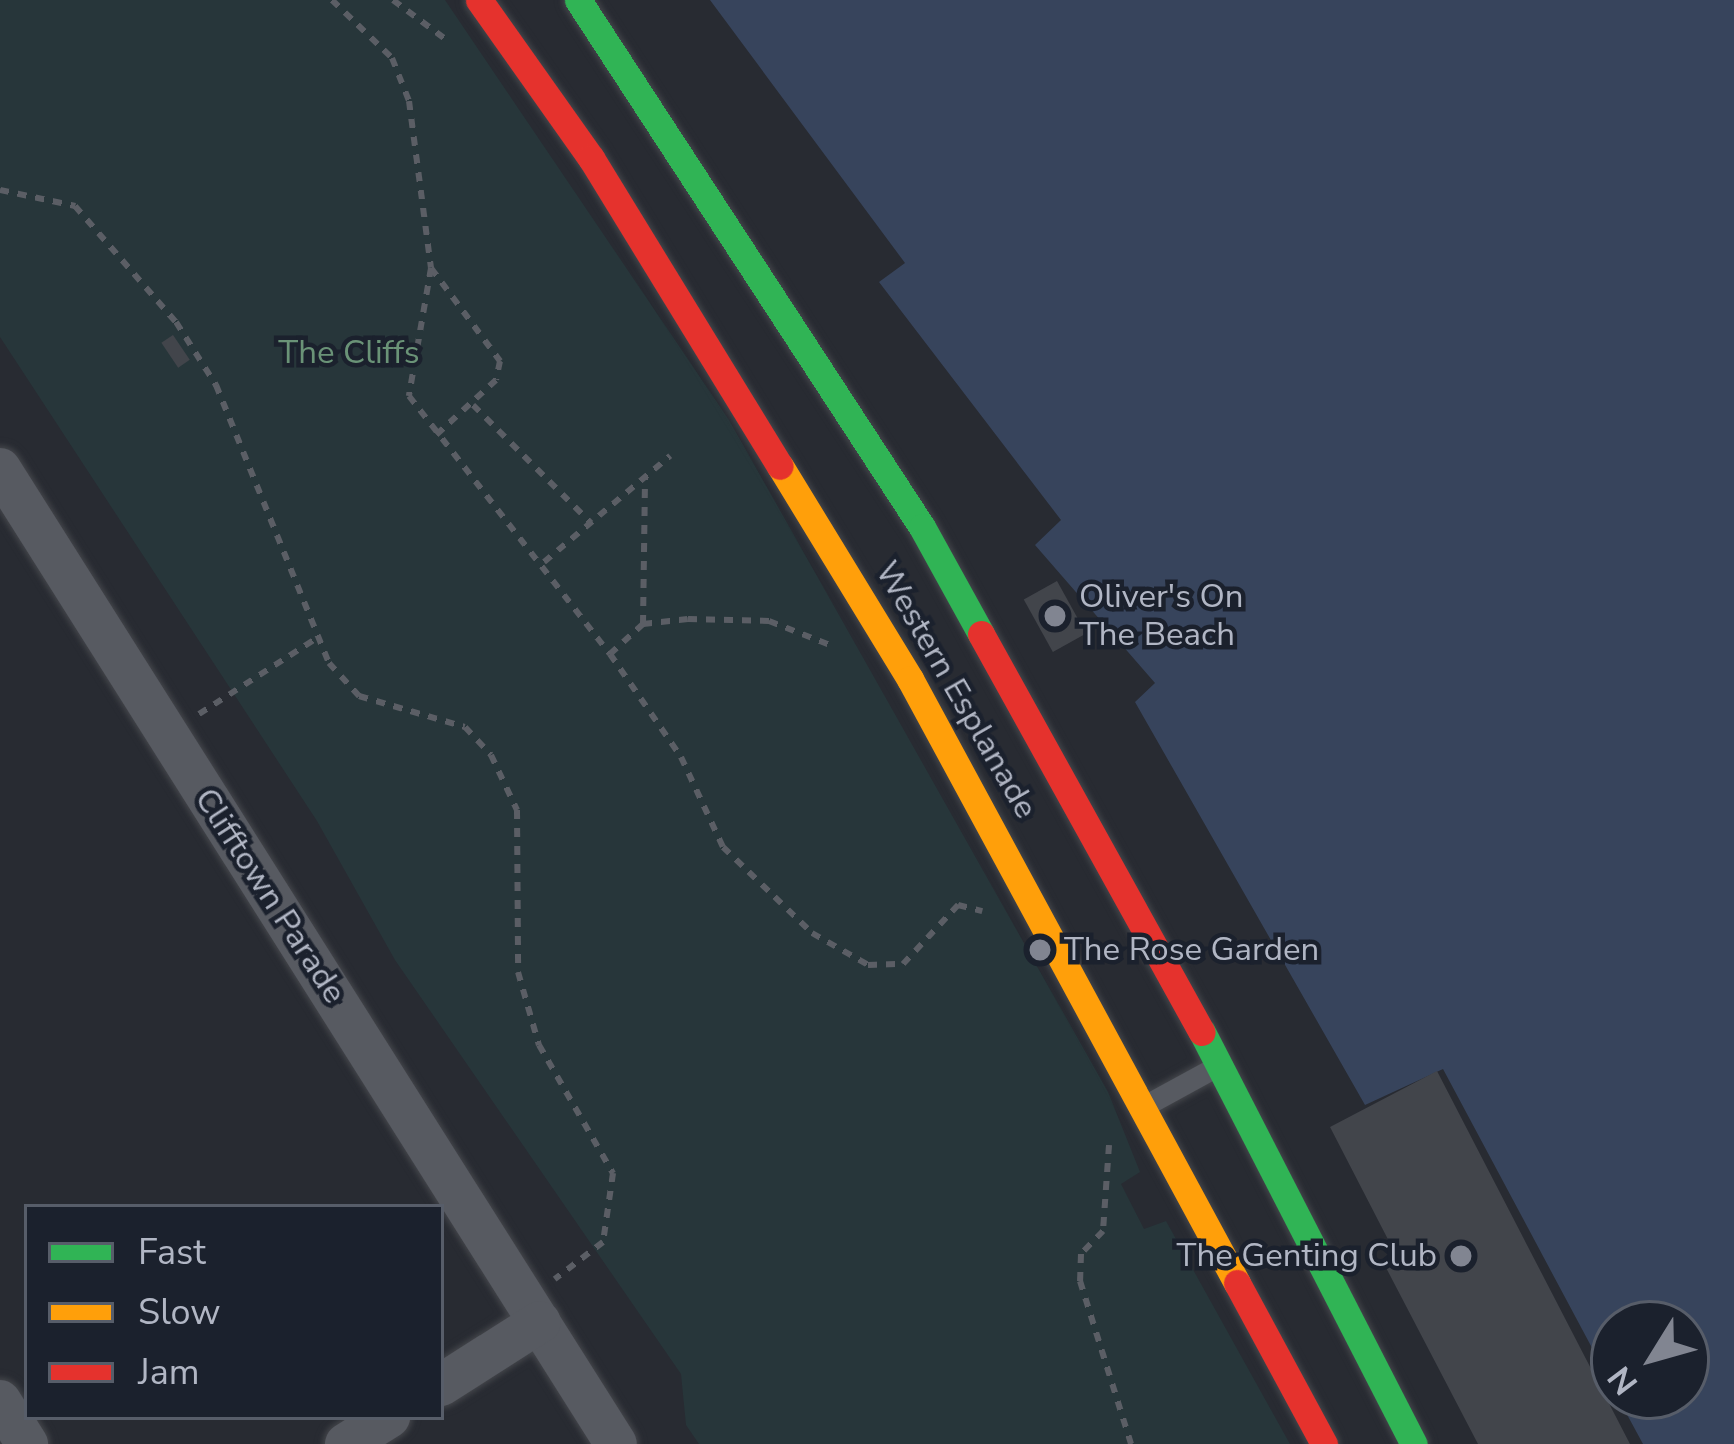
<!DOCTYPE html>
<html>
<head>
<meta charset="utf-8">
<style>
  body { margin:0 }
  #map { position:relative; width:1734px; height:1444px; overflow:hidden; background:#282b32; font-family:"Nunito Sans",sans-serif }
  div>[style] { position:absolute }
  [style*='--x'] { left:calc(var(--x)*1px); top:calc(var(--y)*1px); width:calc(var(--w)*1px); rotate:calc(var(--a)*1deg) }
  .green>* { inset:0; background:#27363a }
  .water>* { inset:0; background:#37445c }
  .building>* { inset:0; background:#42454b; transform-origin:0 0 }
  .path>* { height:6px; margin-top:-3px; transform-origin:0; background:repeating-linear-gradient(90deg,#5b5e65 0 9px,transparent 0 18px) }
  .roads { filter:drop-shadow(0 0 3px #44464b) drop-shadow(0 0 3px #44464b) }
  .lane>* { height:21px; margin:-10.5px; padding:0 10.5px; transform-origin:10.5px; border-radius:10.5px; background:#575a61 }
  .street>* { height:42px; margin:-21px; padding:0 21px; transform-origin:21px; border-radius:21px; background:#575a61 }
  .fast>* { height:27px; margin:-13.5px; padding:0 13.5px; transform-origin:13.5px; border-radius:13.5px; background:#30b455 }
  .slow>* { height:27px; margin:-13.5px; padding:0 13.5px; transform-origin:13.5px; border-radius:13.5px; background:#ff9f0a }
  .jam>* { height:27px; margin:-13.5px; padding:0 13.5px; transform-origin:13.5px; border-radius:13.5px; background:#e5322d }
  .dots>* { width:33px; height:33px; translate:-50% -50%; box-sizing:border-box; border:6px solid #1b212d; border-radius:50% }
  span { translate:-50% -50%; white-space:nowrap; text-align:center; line-height:1.15; -webkit-text-stroke:9px #1b212d; paint-order:stroke }
  .park-label { font-size:33px; color:#6a9377 }
  .poi-label { font-size:33px; color:#b1b6c4 }
  .left { translate:0 -50%; text-align:left }
  .right { translate:-100% -50%; text-align:right }
  .street-label { font-size:33px; color:#b1b6c4 }
  .legend { position:absolute; left:24px; top:1204px; width:420px; height:216px; box-sizing:border-box; background:#1b212d; border:3px solid #575d69; margin:0; padding:15px 21px; list-style:none; font-size:36px; color:#b1b6c4 }
  .legend li { display:flex; align-items:center; gap:24px; height:60px }
  .legend b { width:60px; border:3px solid #575d69 }
  .north { position:absolute; left:1590px; top:1300px; width:120px; height:120px; box-sizing:border-box; background:#1b212d; border:3px solid #575d69; border-radius:50%; rotate:233deg; font-size:33px; font-weight:700; line-height:48px; text-align:center; color:#b1b6c4 }
  .north::after { content:''; display:block; margin:auto; width:42px; height:54px; background:#818591; clip-path:polygon(50% 0,100% 100%,50% 72%,0 100%) }
</style>
</head>
<body>
<div id="map">
  <div class="green">
    <i style="clip-path:polygon(0 0,445px 0,729px 420px,1108px 1092px,1140px 1172px,1121px 1184px,1144px 1229px,1166px 1221px,1290px 1444px,699px 1444px,686px 1425px,681px 1374px,395px 960px,317px 821px,0 337px)"></i>
  </div>
  <div class="water">
    <i style="clip-path:polygon(710px 0,1734px 0,1734px 1444px,1643px 1444px,1617px 1396px,1686px 1396px,1686px 1324px,1614px 1324px,1614px 1389px,1443px 1069px,1365px 1105px,1135px 702px,1155px 683px,1035px 545px,1061px 520px,879px 282px,905px 263px)"></i>
  </div>
  <div class="building">
    <i style="left:173px;top:335px;width:30px;height:14px;rotate:56deg"></i>
    <i style="left:1057px;top:581px;width:60px;height:38px;rotate:61deg"></i>
    <i style="clip-path:polygon(1437px 1071px,1630px 1444px,1478px 1444px,1382px 1260px,1395px 1253px,1330px 1127px)"></i>
  </div>
  <div class="path">
    <i style="--x:332;--y:0;--w:83;--a:44"></i>
    <i style="--x:392;--y:58;--w:46;--a:68.4"></i>
    <i style="--x:409;--y:101;--w:168;--a:82.5"></i>
    <i style="--x:431;--y:268;--w:130;--a:99.8"></i>
    <i style="--x:409;--y:396;--w:327;--a:52.1"></i>
    <i style="--x:610;--y:654;--w:125;--a:55.4"></i>
    <i style="--x:681;--y:757;--w:99;--a:65"></i>
    <i style="--x:723;--y:847;--w:124;--a:44"></i>
    <i style="--x:812;--y:933;--w:64;--a:29.7"></i>
    <i style="--x:868;--y:965;--w:35;--a:-2"></i>
    <i style="--x:903;--y:964;--w:81;--a:-47"></i>
    <i style="--x:958;--y:905;--w:25;--a:14"></i>
    <i style="--x:393;--y:0;--w:69;--a:36.7"></i>
    <i style="--x:0;--y:190;--w:77;--a:12"></i>
    <i style="--x:75;--y:206;--w:154;--a:49"></i>
    <i style="--x:176;--y:322;--w:75;--a:57.6"></i>
    <i style="--x:216;--y:385;--w:300;--a:67.9"></i>
    <i style="--x:329;--y:663;--w:45;--a:47.7"></i>
    <i style="--x:359;--y:696;--w:110;--a:16.3"></i>
    <i style="--x:465;--y:727;--w:38;--a:47"></i>
    <i style="--x:491;--y:755;--w:61;--a:64.7"></i>
    <i style="--x:517;--y:810;--w:162;--a:89.6"></i>
    <i style="--x:518;--y:972;--w:76;--a:74"></i>
    <i style="--x:539;--y:1045;--w:148;--a:60"></i>
    <i style="--x:613;--y:1173;--w:70;--a:98.2"></i>
    <i style="--x:603;--y:1242;--w:61;--a:142.4"></i>
    <i style="--x:431;--y:268;--w:116;--a:53.4"></i>
    <i style="--x:500;--y:361;--w:19;--a:102"></i>
    <i style="--x:496;--y:380;--w:81;--a:137.5"></i>
    <i style="--x:473;--y:405;--w:167;--a:45"></i>
    <i style="--x:544;--y:562;--w:165;--a:-40.1"></i>
    <i style="--x:643;--y:624;--w:146;--a:-89.2"></i>
    <i style="--x:610;--y:654;--w:45;--a:-42.3"></i>
    <i style="--x:643;--y:624;--w:45;--a:-6.3"></i>
    <i style="--x:688;--y:619;--w:81;--a:1.4"></i>
    <i style="--x:769;--y:621;--w:71;--a:21.5"></i>
    <i style="--x:199;--y:714;--w:137;--a:-32.8"></i>
    <i style="--x:1109;--y:1145;--w:86;--a:94"></i>
    <i style="--x:1103;--y:1231;--w:32;--a:134"></i>
    <i style="--x:1081;--y:1254;--w:27;--a:92"></i>
    <i style="--x:1080;--y:1281;--w:171;--a:72.6"></i>
  </div>
  <div class="roads">
    <div class="lane">
      <i style="--x:1146;--y:1105;--w:83;--a:-28.7"></i>
    </div>
    <div class="street">
      <i style="--x:0;--y:469;--w:1153;--a:57.72"></i>
      <i style="--x:441;--y:1385;--w:117;--a:-32.5"></i>
      <i style="--x:0;--y:1401;--w:51;--a:57.9"></i>
      <i style="--x:346;--y:1444;--w:51;--a:-32.1"></i>
    </div>
    <div class="fast">
      <i style="--x:578;--y:0;--w:629;--a:56.87"></i>
      <i style="--x:922;--y:527;--w:122;--a:61.1"></i>
      <i style="--x:1202;--y:1032;--w:463;--a:62.8"></i>
    </div>
    <div class="slow">
      <i style="--x:780;--y:466;--w:250;--a:58.6"></i>
      <i style="--x:910;--y:679;--w:687;--a:61.57"></i>
    </div>
    <div class="jam">
      <i style="--x:479;--y:0;--w:194;--a:54.7"></i>
      <i style="--x:591;--y:158;--w:361;--a:58.5"></i>
      <i style="--x:981;--y:634;--w:455;--a:61"></i>
      <i style="--x:1237;--y:1283;--w:183;--a:61.6"></i>
    </div>
  </div>
  <div class="dots">
    <i style="left:1055px;top:616px;background:#818591"></i>
    <i style="left:1040px;top:950px;background:#818591"></i>
    <i style="left:1461px;top:1256px;background:#818591"></i>
  </div>
  <div class="park-label">
    <span style="left:349px;top:353px">The Cliffs</span>
  </div>
  <div class="poi-label">
    <span class="left" style="left:1079px;top:616px">Oliver's On<br>The Beach</span>
    <span class="left" style="left:1064px;top:950px">The Rose Garden</span>
    <span class="right" style="left:1437px;top:1256px">The Genting Club</span>
  </div>
  <div class="street-label">
    <span style="left:956px;top:690px;rotate:60deg">Western Esplanade</span>
    <span style="left:270px;top:896px;rotate:57deg">Clifftown Parade</span>
  </div>
  <ul class="legend">
  <li><b style="height:15px;background:#30b455"></b>Fast</li>
  <li><b style="height:15px;background:#ff9f0a"></b>Slow</li>
  <li><b style="height:15px;background:#e5322d"></b>Jam</li>
  </ul>
  <div class="north">N</div>
</div>
</body>
</html>
